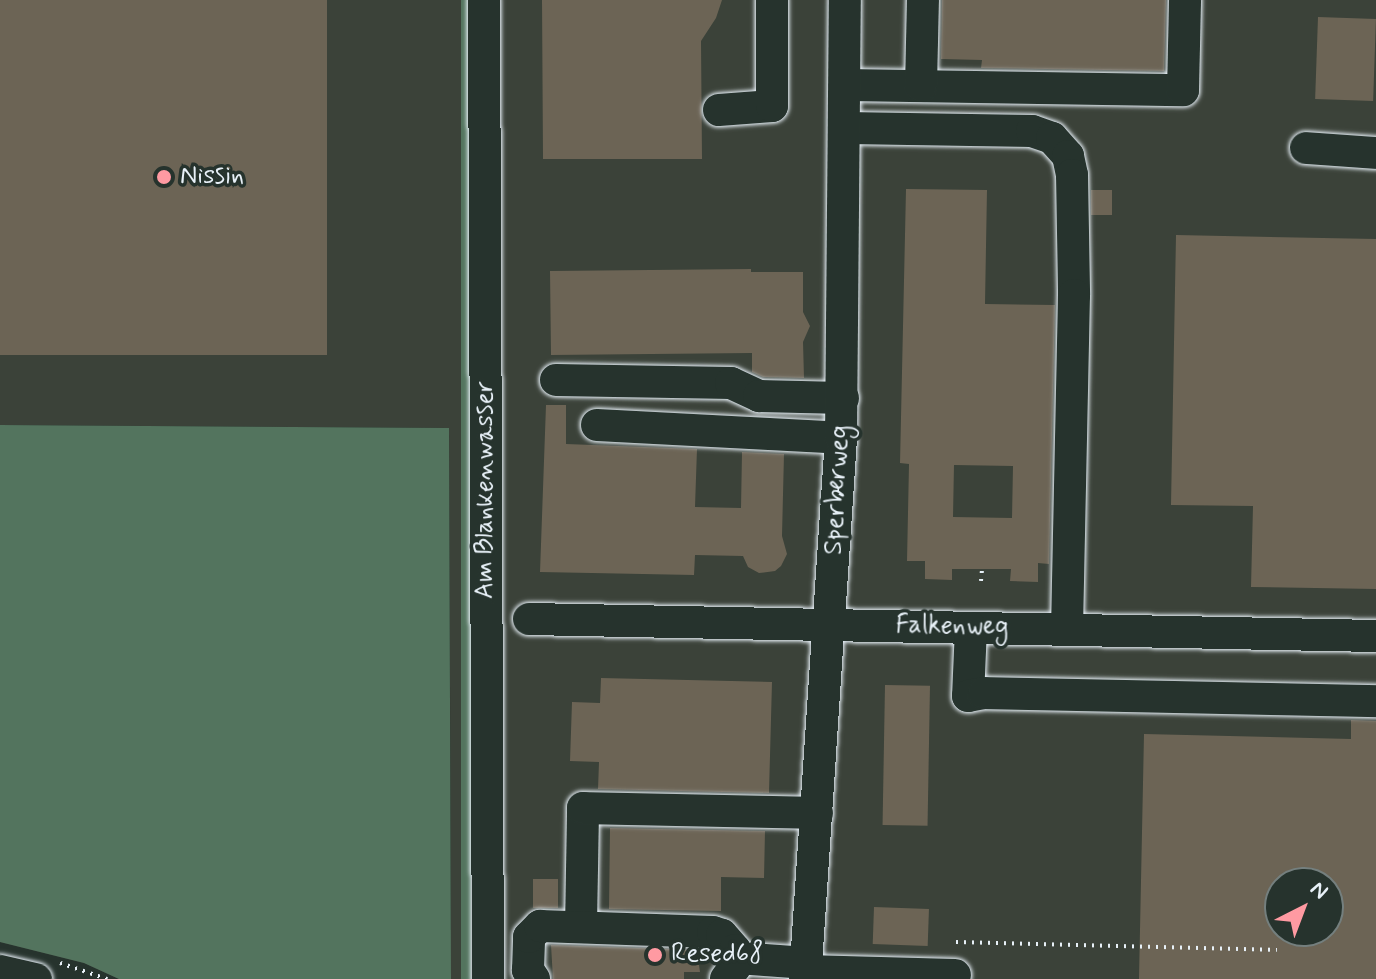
<!DOCTYPE html>
<html>
<head>
<meta charset="utf-8">
<style>
  body { margin:0 }
  #map { position:relative; width:1376px; height:979px; overflow:hidden; background:#26332d; font-family:Mynerve,sans-serif }
  div>[style] { position:absolute }
  [style*='--x'] { left:calc(var(--x)*1px); top:calc(var(--y)*1px); width:calc(var(--w)*1px); rotate:calc(var(--a)*1deg) }
  .built>* { inset:0; background:#3b4239 }
  .green>* { inset:0; background:#53745e; transform-origin:0 0 }
  .building>* { inset:0; background:#6c6455; transform-origin:0 0 }
  .path>* { height:4px; margin-top:-2px; transform-origin:0; background:repeating-linear-gradient(90deg,#e8f1f8 0 2px,transparent 0 8px) }
  .roads { filter:drop-shadow(0 0 2px #e8f1f8) drop-shadow(0 0 2px #e8f1f8) }
  .minor>* { height:32px; margin:-16px; padding:0 16px; transform-origin:16px; border-radius:16px; background:#26332d }
  .dots>* { width:22px; height:22px; translate:-50% -50%; box-sizing:border-box; border:4px solid #26332d; border-radius:50% }
  span { translate:-50% -50%; white-space:nowrap; text-align:center; line-height:1.15; -webkit-text-stroke:7px #26332d; paint-order:stroke }
  .poi-label { font-size:26px; color:#e8f1f8 }
  .left { translate:0 -50%; text-align:left }
  .street-label { font-size:26px; color:#e8f1f8 }
  .north { position:absolute; left:1264px; top:867px; width:80px; height:80px; box-sizing:border-box; background:#26332d; border:2px solid #747f7e; border-radius:50%; rotate:42deg; font-size:22px; font-weight:700; line-height:32px; text-align:center; color:#e8f1f8 }
  .north::after { content:''; display:block; margin:auto; width:28px; height:36px; background:#ff9aa2; clip-path:polygon(50% 0,100% 100%,50% 72%,0 100%) }
</style>
</head>
<body>
<div id="map">
  <div class="built">
    <i style="clip-path:polygon(evenodd,0 0,1376px 0,1376px 979px,119px 979px,84px 963px,0 942px,451px 930px,449px 428px,0 425px,0 0,1280px 883px,1328px 883px,1328px 931px,1280px 931px,1280px 883px)"></i>
  </div>
  <div class="green">
    <i style="left:461px;top:0;width:10px;height:979px"></i>
    <i style="clip-path:polygon(0 425px,449px 428px,451px 979px,119px 979px,84px 963px,0 942px)"></i>
  </div>
  <div class="building">
    <i style="left:0;top:0;width:327px;height:355px"></i>
    <i style="clip-path:polygon(542px 0,722px 0,716px 18px,701px 41px,702px 159px,543px 159px)"></i>
    <i style="clip-path:polygon(942px 0,1166px 0,1164px 71px,981px 68px,982px 60px,941px 59px)"></i>
    <i style="left:1318px;top:17px;width:58px;height:82px;rotate:2deg"></i>
    <i style="clip-path:polygon(evenodd,906px 189px,987px 190px,985px 304px,1055px 305px,1049px 564px,1038px 563px,1038px 582px,1010px 581px,1011px 569px,952px 569px,952px 580px,925px 579px,925px 561px,907px 561px,909px 464px,900px 463px,906px 189px,954px 465px,1013px 466px,1012px 518px,953px 517px,954px 465px)"></i>
    <i style="left:1091px;top:190px;width:21px;height:25px"></i>
    <i style="clip-path:polygon(1176px 235px,1376px 239px,1376px 589px,1251px 587px,1253px 506px,1171px 505px)"></i>
    <i style="clip-path:polygon(751px 269px,751px 272px,803px 272px,803px 312px,810px 326px,803px 342px,804px 378px,763px 377px,752px 372px,752px 353px,551px 355px,550px 271px)"></i>
    <i style="clip-path:polygon(546px 405px,566px 405px,566px 444px,697px 449px,695px 507px,741px 508px,742px 452px,784px 454px,782px 536px,787px 554px,781px 566px,775px 571px,759px 573px,748px 567px,743px 556px,695px 555px,694px 575px,540px 572px)"></i>
    <i style="clip-path:polygon(601px 678px,772px 682px,769px 793px,598px 789px,599px 762px,570px 761px,572px 702px,600px 703px)"></i>
    <i style="left:885px;top:685px;width:45px;height:140px;rotate:1deg"></i>
    <i style="clip-path:polygon(evenodd,1351px 720px,1376px 721px,1376px 979px,1139px 979px,1144px 734px,1351px 739px,1351px 720px,1280px 883px,1328px 883px,1328px 931px,1280px 931px,1280px 883px)"></i>
    <i style="clip-path:polygon(610px 828px,765px 831px,764px 878px,721px 877px,721px 911px,609px 909px)"></i>
    <i style="left:533px;top:879px;width:25px;height:29px"></i>
    <i style="left:874px;top:907px;width:55px;height:37px;rotate:2deg"></i>
    <i style="clip-path:polygon(551px 945px,697px 950px,700px 972px,684px 972px,684px 979px,553px 979px)"></i>
  </div>
  <div class="path">
    <i style="--x:981;--y:581;--w:11;--a:-85"></i>
    <i style="--x:956;--y:942;--w:321;--a:1.4"></i>
    <i style="--x:60;--y:963;--w:50;--a:18.8"></i>
  </div>
  <div class="roads">
    <div class="minor">
      <i style="--x:484;--y:0;--w:979;--a:89.77"></i>
      <i style="--x:847;--y:85;--w:336;--a:0.9"></i>
      <i style="--x:1183;--y:90;--w:90;--a:-88.7"></i>
      <i style="--x:921;--y:86;--w:86;--a:-88.7"></i>
      <i style="--x:719;--y:110;--w:53;--a:-4.3"></i>
      <i style="--x:772;--y:106;--w:106;--a:-90"></i>
      <i style="--x:847;--y:128;--w:185;--a:0.9"></i>
      <i style="--x:1032;--y:131;--w:21;--a:19"></i>
      <i style="--x:1052;--y:138;--w:24;--a:48"></i>
      <i style="--x:1068;--y:156;--w:19;--a:78"></i>
      <i style="--x:1072;--y:175;--w:120;--a:89"></i>
      <i style="--x:1074;--y:295;--w:335;--a:91.2"></i>
      <i style="--x:1306;--y:148;--w:70;--a:4.1"></i>
      <i style="--x:556;--y:380;--w:175;--a:1"></i>
      <i style="--x:731;--y:383;--w:31;--a:25"></i>
      <i style="--x:759;--y:396;--w:84;--a:1.4"></i>
      <i style="--x:597;--y:425;--w:244;--a:3"></i>
      <i style="--x:529;--y:619;--w:847;--a:1.15"></i>
      <i style="--x:971;--y:628;--w:68;--a:92.5"></i>
      <i style="--x:968;--y:696;--w:16;--a:-11"></i>
      <i style="--x:984;--y:693;--w:392;--a:1.2"></i>
      <i style="--x:581;--y:927;--w:119;--a:-89"></i>
      <i style="--x:583;--y:808;--w:234;--a:1.2"></i>
      <i style="--x:737;--y:958;--w:70;--a:4.1"></i>
      <i style="--x:0;--y:971;--w:37;--a:13"></i>
      <i style="--x:806;--y:971;--w:149;--a:1.5"></i>
      <i style="--x:534;--y:979;--w:11;--a:-124"></i>
      <i style="--x:528;--y:970;--w:33;--a:-88"></i>
      <i style="--x:529;--y:937;--w:16;--a:-45"></i>
      <i style="--x:540;--y:926;--w:173;--a:2"></i>
      <i style="--x:713;--y:932;--w:9;--a:18"></i>
      <i style="--x:722;--y:935;--w:20;--a:49"></i>
      <i style="--x:735;--y:950;--w:17;--a:90"></i>
      <i style="--x:735;--y:967;--w:15;--a:127"></i>
      <i style="--x:805;--y:979;--w:542;--a:-86.19"></i>
      <i style="--x:841;--y:438;--w:438;--a:-89.5"></i>
    </div>
  </div>
  <div class="dots">
    <i style="left:164px;top:177px;background:#ff9aa2"></i>
    <i style="left:655px;top:955px;background:#ff9aa2"></i>
  </div>
  <div class="poi-label">
    <span class="left" style="left:180px;top:177px">Nissin</span>
    <span class="left" style="left:671px;top:955px">Resed68</span>
  </div>
  <div class="street-label">
    <span style="left:486px;top:490px;rotate:-90deg">Am Blankenwasser</span>
    <span style="left:838px;top:490px;rotate:-87deg">Sperberweg</span>
    <span style="left:952px;top:627px;rotate:1deg">Falkenweg</span>
  </div>
  <div class="north">N</div>
</div>
</body>
</html>
